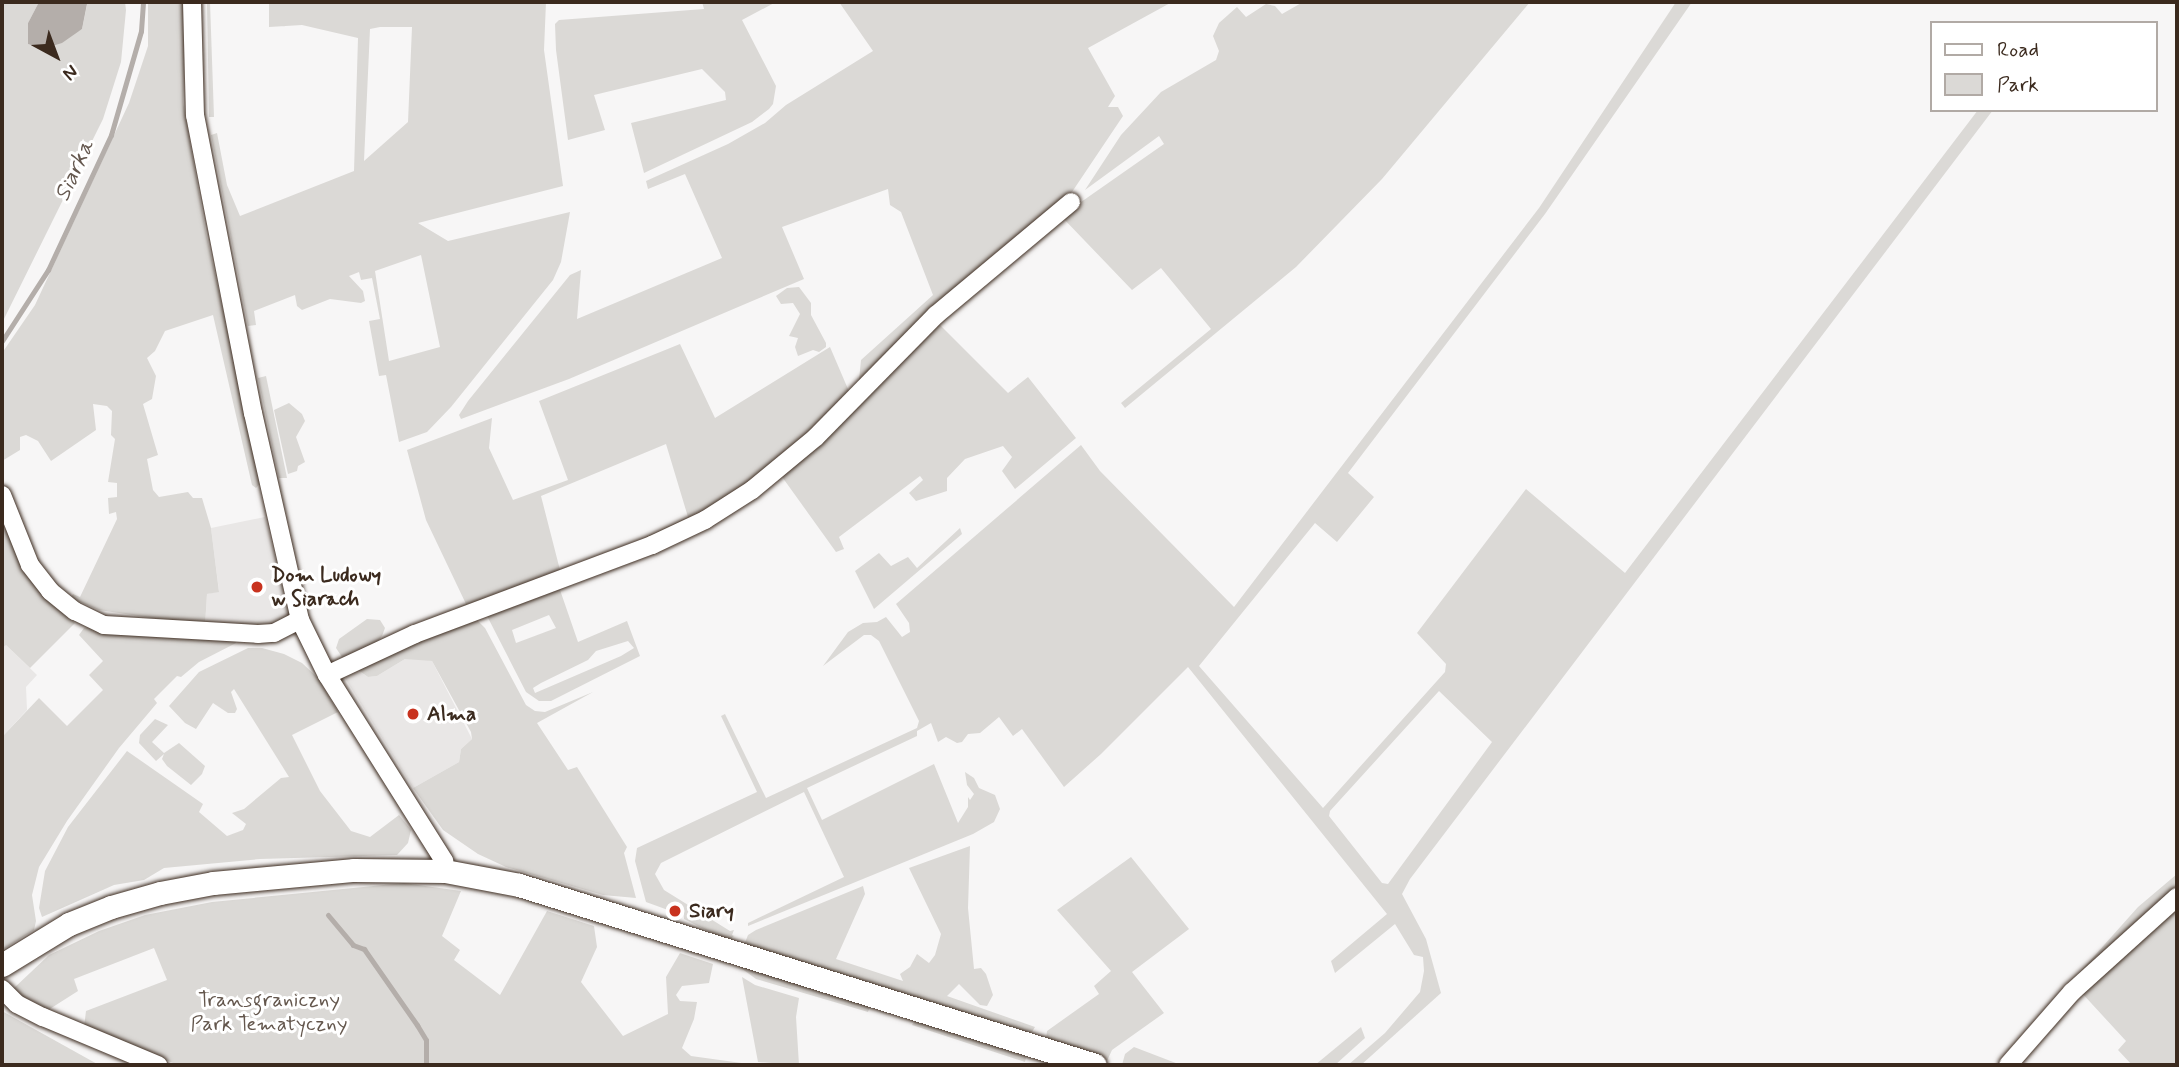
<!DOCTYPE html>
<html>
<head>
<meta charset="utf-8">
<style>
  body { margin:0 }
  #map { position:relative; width:2179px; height:1067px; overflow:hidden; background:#f7f6f6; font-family:Mynerve,sans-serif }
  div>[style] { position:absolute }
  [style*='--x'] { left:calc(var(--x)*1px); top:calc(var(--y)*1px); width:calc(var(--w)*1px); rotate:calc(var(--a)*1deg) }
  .built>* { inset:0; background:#e9e7e6 }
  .green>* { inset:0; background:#dbd9d6 }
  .water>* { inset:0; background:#b4aeaa }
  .stream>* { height:5px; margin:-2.5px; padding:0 2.5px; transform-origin:2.5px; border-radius:2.5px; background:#b4aeaa }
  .roads { filter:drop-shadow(0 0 2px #3b2a1e) drop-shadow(0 0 2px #3b2a1e) }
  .minor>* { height:18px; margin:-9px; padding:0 9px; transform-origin:9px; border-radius:9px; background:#fff }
  .secondary>* { height:23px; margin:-11.5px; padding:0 11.5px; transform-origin:11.5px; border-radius:11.5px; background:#fff }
  .dots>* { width:19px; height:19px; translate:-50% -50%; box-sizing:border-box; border:4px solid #fff; border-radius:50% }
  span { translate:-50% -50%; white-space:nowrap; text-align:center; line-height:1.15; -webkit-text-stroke:6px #fff; paint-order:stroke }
  .poi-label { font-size:21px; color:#3b2a1e; font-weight:700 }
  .left { translate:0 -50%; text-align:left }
  .park-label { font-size:21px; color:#63564c }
  .water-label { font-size:23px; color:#65584f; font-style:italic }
  .frame { position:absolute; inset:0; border:4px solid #3b2a1e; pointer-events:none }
  .legend { position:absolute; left:1930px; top:21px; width:228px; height:91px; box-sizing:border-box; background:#fff; border:2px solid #b1aaa5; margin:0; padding:9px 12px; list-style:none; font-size:21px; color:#3b2a1e }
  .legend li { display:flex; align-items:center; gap:14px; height:35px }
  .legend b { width:35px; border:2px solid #b1aaa5 }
  .north { position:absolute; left:21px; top:21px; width:70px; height:70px; -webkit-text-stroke:5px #fff; paint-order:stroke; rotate:139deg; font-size:19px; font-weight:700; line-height:28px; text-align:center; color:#3b2a1e }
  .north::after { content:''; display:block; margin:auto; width:24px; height:32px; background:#3b2a1e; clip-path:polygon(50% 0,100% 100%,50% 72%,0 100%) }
</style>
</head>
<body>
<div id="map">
  <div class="built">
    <i style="clip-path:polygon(265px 517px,292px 625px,205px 627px,207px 594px,219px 591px,211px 528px)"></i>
    <i style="clip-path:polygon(5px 644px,37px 675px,26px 687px,27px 710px,2px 737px,2px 648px)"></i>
    <i style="clip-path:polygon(419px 658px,432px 661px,472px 739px,461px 749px,459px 762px,413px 788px,345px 678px,358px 670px,368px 677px,377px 676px,405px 659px)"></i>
  </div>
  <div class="green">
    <i style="clip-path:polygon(2px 2px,39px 2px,28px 23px,28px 44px,42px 49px,82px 29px,87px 5px,84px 2px,125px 2px,126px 10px,121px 62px,103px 119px,2px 323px)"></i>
    <i style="clip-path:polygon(148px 2px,186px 2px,183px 102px,206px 233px,261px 482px,256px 488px,252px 485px,213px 315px,165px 331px,155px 351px,147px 358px,156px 376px,152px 399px,143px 404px,158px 455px,147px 459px,153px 490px,159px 497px,188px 492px,193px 498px,202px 498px,211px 528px,219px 592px,207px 594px,205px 626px,99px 610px,71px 598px,73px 594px,80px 597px,117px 519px,116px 512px,109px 514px,108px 498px,117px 497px,117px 483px,108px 482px,115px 439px,111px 435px,112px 411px,107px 406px,93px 404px,96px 430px,51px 461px,38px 441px,26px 435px,20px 437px,20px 450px,2px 461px,2px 353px,35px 305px,129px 103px,148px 46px)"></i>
    <i style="clip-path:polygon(207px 2px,210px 2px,214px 117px,209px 117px)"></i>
    <i style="clip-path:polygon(evenodd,269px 2px,546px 2px,544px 50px,563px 186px,418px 223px,448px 241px,570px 212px,561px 262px,553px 280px,451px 407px,427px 432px,399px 442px,386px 375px,379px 376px,369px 321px,380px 319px,372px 278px,361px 280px,359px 272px,349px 276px,363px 291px,365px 301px,361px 303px,330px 299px,302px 310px,297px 306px,295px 295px,254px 311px,256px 325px,248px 326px,211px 135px,217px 133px,227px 185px,240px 216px,354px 171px,358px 38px,302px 25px,269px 27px,269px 2px,380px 27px,412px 27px,408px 122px,364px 161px,370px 29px,380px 27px,269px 2px,421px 255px,440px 347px,389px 361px,375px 271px,421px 255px)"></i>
    <i style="clip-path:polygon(702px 2px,776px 2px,742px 20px,776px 86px,773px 104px,769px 109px,752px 122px,644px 173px,631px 123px,726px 100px,725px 92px,702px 69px,594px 95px,605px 130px,568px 140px,556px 50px,555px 24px,559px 20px,704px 9px)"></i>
    <i style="clip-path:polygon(839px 2px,1172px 2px,1088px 48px,1115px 96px,1108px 107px,1118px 107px,1123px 116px,1072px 192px,858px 390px,861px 360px,933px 295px,901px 212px,890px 205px,888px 189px,782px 227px,804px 279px,569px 379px,461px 419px,459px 415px,468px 401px,570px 275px,581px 270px,577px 319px,722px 258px,685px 174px,648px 189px,646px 181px,728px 144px,765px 123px,786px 105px,873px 51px)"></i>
    <i style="clip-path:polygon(1303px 2px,1530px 2px,1382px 179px,1296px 267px,1125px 408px,1121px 403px,1211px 329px,1161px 268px,1132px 290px,1061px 216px,1164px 144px,1159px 136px,1085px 190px,1121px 135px,1161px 92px,1216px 60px,1219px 51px,1213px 36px,1219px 23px,1237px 7px,1246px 17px,1266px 4px,1275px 6px,1282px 14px)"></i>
    <i style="clip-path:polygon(evenodd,1676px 2px,1692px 2px,1545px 214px,1348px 473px,1374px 497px,1337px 542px,1315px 523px,1199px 666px,1323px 808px,1445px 672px,1446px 664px,1417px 633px,1526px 489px,1625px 573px,1978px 110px,1993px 110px,1410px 879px,1402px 894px,1426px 939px,1441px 993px,1361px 1065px,1348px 1065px,1385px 1033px,1420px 992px,1424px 971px,1423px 957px,1414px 955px,1395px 924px,1335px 973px,1331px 961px,1387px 914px,1188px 667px,1101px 754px,1064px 787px,1022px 729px,1013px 736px,999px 717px,980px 733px,968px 734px,962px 742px,957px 743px,946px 737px,938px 742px,931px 723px,917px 731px,917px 736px,807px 788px,822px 820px,934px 764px,958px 823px,968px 807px,968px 797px,970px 800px,974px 794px,967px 785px,965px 772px,974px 778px,979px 788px,995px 795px,1000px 809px,994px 822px,973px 834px,748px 926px,748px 923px,844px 877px,804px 792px,661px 863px,655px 874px,664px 890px,730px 931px,734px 930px,732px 935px,734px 936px,728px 941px,684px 919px,683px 909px,671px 905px,668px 910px,646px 902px,635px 861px,637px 848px,757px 792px,721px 716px,725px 714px,766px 798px,917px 728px,919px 721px,879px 641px,871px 635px,864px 635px,823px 666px,848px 632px,863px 623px,877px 622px,886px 617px,902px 637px,910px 632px,909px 623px,896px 604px,1081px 445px,1100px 471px,1234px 607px,1539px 208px,1676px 2px,1439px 691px,1492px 742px,1388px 884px,1382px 883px,1329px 816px,1330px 811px,1439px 691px)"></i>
    <i style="clip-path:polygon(799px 287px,811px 303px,811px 315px,826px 343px,826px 347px,819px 352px,813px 350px,798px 356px,795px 347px,798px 338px,789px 336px,800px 314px,793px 303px,781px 304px,776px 296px,787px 288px)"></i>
    <i style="clip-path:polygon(936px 321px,1008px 393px,1028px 377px,1076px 438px,1015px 489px,1002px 471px,1012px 457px,1003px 446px,965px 459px,947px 478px,947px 491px,916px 501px,909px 493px,923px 480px,920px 476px,839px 537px,844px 549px,836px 552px,780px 474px)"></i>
    <i style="clip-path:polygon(evenodd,680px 344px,715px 418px,830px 347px,851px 396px,799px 447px,691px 524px,401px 633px,466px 604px,426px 520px,407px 450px,492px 418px,489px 448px,513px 500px,568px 480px,539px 401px,680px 344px,666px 444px,688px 517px,615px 552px,560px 570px,541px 496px,666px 444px)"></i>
    <i style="clip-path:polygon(266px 376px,272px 405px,287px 478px,279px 478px,258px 378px)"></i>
    <i style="clip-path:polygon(289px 403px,302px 414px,305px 421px,296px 437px,305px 462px,298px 466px,297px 471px,288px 474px,274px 410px)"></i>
    <i style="clip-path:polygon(2px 510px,53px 604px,75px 623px,30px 668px,6px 645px,2px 648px)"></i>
    <i style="clip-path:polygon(960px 528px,962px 534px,874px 609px,855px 571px,879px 553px,891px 566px,908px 557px,917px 568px)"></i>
    <i style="clip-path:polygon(evenodd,559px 587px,578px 642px,627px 621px,640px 656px,551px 701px,539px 701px,526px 692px,485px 612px,559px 587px,549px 615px,556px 628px,516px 643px,512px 630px,549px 615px,559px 587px,628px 641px,634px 648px,621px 656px,535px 693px,533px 688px,541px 683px,588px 660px,596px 651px,628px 641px)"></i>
    <i style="clip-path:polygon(367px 619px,380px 620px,385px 628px,382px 636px,376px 643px,344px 660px,336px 648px,339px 639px)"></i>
    <i style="clip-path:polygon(476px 619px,485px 628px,526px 705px,535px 711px,545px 712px,593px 692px,537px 723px,568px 770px,577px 767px,627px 847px,624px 853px,636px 898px,603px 895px,506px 867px,478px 854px,443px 830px,413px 788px,459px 762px,461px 749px,472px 739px,471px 732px,432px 661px,405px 659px,377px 676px,368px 677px,358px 670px,384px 653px)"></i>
    <i style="clip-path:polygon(96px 626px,235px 640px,236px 643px,199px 662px,181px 677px,177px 676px,154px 699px,157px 703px,119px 748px,67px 821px,39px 867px,32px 895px,36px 921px,34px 930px,2px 950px,2px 737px,39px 698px,67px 726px,103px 690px,89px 675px,103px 661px,79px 635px,84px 628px)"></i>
    <i style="clip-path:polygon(248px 648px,262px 648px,284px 654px,302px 663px,318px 678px,338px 712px,292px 735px,320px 791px,351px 831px,370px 837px,399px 815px,411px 830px,408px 843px,397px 855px,260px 859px,164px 868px,144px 880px,114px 885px,42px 917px,39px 908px,45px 871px,68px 827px,127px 751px,203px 804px,199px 812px,227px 836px,243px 830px,246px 824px,232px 813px,244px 809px,281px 778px,289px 777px,234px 689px,231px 692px,237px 709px,235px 713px,228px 713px,213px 703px,196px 729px,185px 723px,169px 706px,199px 672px)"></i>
    <i style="clip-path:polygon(155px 719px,168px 725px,152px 742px,164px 753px,179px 743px,205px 766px,202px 774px,191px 785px,167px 766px,162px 759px,164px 754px,156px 761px,139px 743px,140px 735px)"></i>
    <i style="clip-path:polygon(970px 846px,968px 908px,974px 969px,981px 968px,986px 974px,993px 995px,987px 1006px,980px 1005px,959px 984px,947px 996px,1035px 1027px,1032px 1032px,1026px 1035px,744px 945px,748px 935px,756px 930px,863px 886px,865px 894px,836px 959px,903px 981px,900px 974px,910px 967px,917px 954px,929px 963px,935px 955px,941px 934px,909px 868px)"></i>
    <i style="clip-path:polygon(1131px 857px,1189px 929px,1132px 972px,1164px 1013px,1112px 1050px,1107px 1061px,1046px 1040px,1047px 1031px,1099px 994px,1094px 986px,1111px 971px,1057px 910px)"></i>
    <i style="clip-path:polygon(2177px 874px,2177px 885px,2067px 989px,2003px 1065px,1997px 1065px,2138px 907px)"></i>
    <i style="clip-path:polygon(404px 883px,461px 891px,442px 936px,460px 950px,454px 960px,500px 995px,547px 911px,594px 926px,597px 947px,581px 982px,623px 1036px,668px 1014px,666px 977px,680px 953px,713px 964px,709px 983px,682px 986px,676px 995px,680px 1001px,697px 1002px,694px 1019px,682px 1048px,691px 1056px,756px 1065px,178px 1065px,84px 1027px,86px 1011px,167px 980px,154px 948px,74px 979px,78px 991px,45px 1012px,21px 1000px,13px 989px,49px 955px,99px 931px,145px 915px,212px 902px)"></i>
    <i style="clip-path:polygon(2177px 903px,2177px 1065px,2132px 1065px,2118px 1050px,2126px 1041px,2080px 991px)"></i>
    <i style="clip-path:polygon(734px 963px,871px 1004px,868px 1012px,756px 979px)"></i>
    <i style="clip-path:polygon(742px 977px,755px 985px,799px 998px,796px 1017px,799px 1065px,758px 1062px)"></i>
    <i style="clip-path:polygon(2px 1011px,99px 1065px,2px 1065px)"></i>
    <i style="clip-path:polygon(917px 1019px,1027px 1053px,1025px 1062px,912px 1025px)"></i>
    <i style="clip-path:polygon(1361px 1027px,1365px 1038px,1335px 1065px,1315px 1065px)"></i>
    <i style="clip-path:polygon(1134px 1047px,1181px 1065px,1122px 1065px,1125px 1054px)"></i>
  </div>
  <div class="water">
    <i style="clip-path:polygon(39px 2px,84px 2px,87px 4px,82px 29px,62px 43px,42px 49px,28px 44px,28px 23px)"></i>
  </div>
  <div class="stream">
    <i style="--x:2;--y:341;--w:85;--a:-57.1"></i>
    <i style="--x:48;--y:270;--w:149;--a:-65"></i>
    <i style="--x:111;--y:135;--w:108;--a:-73.9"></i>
    <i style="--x:141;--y:31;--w:29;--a:-86"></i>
    <i style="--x:328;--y:915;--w:39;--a:50"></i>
    <i style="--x:353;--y:945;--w:12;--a:20"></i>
    <i style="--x:364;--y:949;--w:93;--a:55.1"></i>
    <i style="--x:417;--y:1025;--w:17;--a:59"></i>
    <i style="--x:426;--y:1040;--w:25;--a:90"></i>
  </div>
  <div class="roads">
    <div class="minor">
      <i style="--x:192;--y:2;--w:113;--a:88.5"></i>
      <i style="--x:195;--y:115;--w:304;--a:79"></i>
      <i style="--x:253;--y:413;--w:212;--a:77.2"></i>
      <i style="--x:300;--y:620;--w:61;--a:63.9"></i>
      <i style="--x:327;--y:675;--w:220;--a:57.8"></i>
      <i style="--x:444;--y:861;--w:10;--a:84"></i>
      <i style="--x:2;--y:495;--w:75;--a:68.2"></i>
      <i style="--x:30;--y:565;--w:33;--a:52"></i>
      <i style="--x:50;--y:591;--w:32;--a:39"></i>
      <i style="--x:75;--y:611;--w:32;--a:26"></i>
      <i style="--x:104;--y:625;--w:154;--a:3.3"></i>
      <i style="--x:258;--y:634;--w:16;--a:-4"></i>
      <i style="--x:274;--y:633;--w:29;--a:-27"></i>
      <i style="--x:327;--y:675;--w:97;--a:-25"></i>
      <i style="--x:415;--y:634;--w:253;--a:-20.6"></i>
      <i style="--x:652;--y:545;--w:59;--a:-25.3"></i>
      <i style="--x:705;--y:520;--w:56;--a:-32.6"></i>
      <i style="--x:752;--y:490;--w:83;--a:-39.6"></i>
      <i style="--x:816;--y:437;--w:171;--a:-45.5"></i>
      <i style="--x:936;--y:315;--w:176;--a:-39.9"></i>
      <i style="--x:2;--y:989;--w:21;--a:45"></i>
      <i style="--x:17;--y:1004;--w:29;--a:27"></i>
      <i style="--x:43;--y:1017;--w:125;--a:22.7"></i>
      <i style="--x:2008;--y:1065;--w:97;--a:-48.8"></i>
      <i style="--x:2072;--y:992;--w:142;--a:-42.1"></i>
    </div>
    <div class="secondary">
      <i style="--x:2;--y:965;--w:79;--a:-31.5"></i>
      <i style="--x:69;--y:924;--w:45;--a:-22"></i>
      <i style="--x:111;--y:907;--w:51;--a:-15.9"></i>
      <i style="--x:160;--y:893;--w:54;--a:-10.7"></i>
      <i style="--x:213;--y:883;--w:142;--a:-5.3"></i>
      <i style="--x:354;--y:870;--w:91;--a:0.6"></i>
      <i style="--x:445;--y:871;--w:75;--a:10.7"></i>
      <i style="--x:519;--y:885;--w:603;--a:17.35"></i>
    </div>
  </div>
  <div class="dots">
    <i style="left:257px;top:587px;background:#c8321e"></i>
    <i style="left:413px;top:714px;background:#c8321e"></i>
    <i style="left:675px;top:911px;background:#c8321e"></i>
  </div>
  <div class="poi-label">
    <span class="left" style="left:271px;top:587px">Dom Ludowy<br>w Siarach</span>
    <span class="left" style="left:427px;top:714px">Alma</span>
    <span class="left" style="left:689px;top:911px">Siary</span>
  </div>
  <div class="park-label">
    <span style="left:269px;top:1012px">Transgraniczny<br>Park Tematyczny</span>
  </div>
  <div class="water-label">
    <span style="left:75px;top:171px;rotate:-65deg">Siarka</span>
  </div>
  <div class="frame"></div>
  <ul class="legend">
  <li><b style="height:9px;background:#fff"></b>Road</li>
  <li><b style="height:19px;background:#dbd9d6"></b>Park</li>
  </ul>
  <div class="north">N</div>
</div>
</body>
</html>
